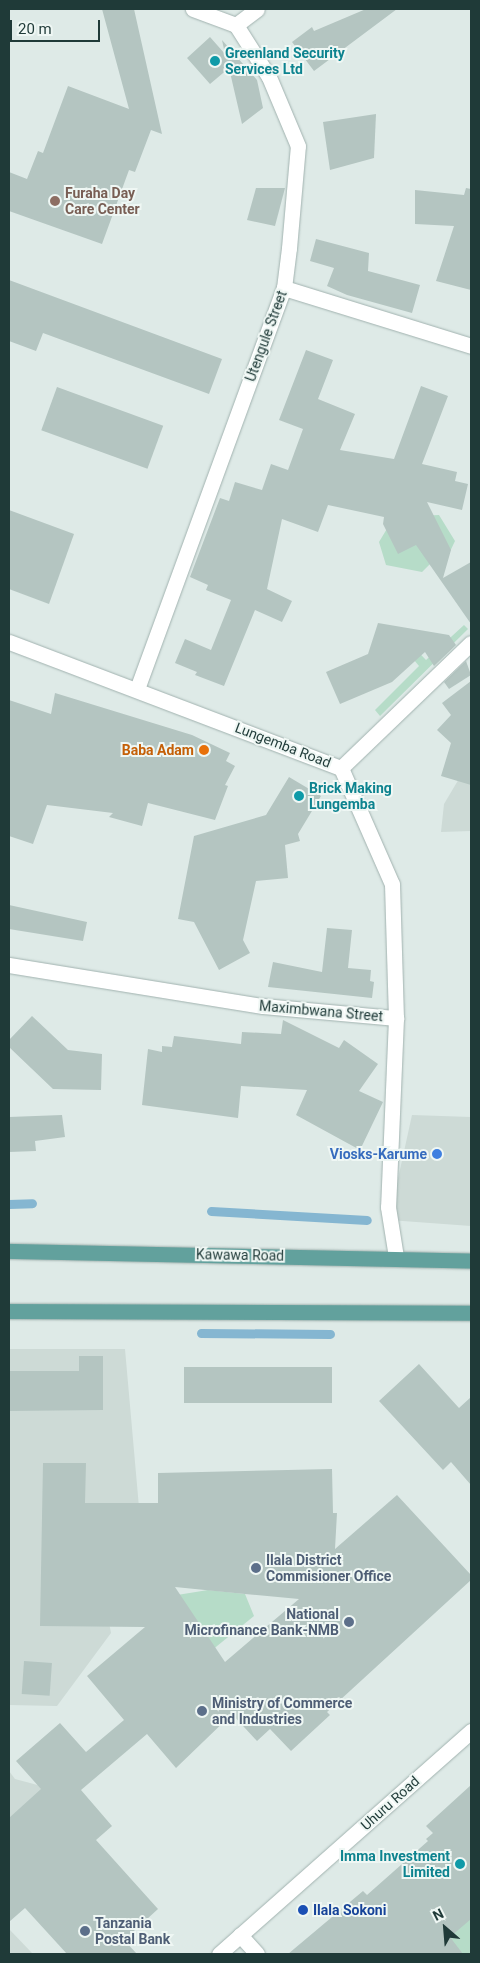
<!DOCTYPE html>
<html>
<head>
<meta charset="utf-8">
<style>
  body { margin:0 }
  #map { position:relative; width:480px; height:1963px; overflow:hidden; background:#deeae7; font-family:Roboto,sans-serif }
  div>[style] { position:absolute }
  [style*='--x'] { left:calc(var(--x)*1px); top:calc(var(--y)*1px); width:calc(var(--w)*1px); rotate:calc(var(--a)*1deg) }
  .built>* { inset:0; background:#cddad6 }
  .green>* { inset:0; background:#b6dcc8 }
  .stream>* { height:9px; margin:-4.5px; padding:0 4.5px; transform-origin:4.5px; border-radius:4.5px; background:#85b6d1 }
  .building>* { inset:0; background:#b4c5c1; transform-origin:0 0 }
  .roads { filter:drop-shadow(0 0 1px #a1b2af) drop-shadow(0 0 1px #a1b2af) }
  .street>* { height:15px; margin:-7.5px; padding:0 7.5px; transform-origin:7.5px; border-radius:7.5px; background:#fff }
  .secondary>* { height:15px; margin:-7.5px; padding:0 7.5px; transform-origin:7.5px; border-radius:7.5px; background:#fff }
  .primary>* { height:15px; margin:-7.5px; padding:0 7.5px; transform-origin:7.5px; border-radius:7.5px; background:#62a19d }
  .dots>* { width:14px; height:14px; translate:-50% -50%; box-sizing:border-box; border:2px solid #eff7f4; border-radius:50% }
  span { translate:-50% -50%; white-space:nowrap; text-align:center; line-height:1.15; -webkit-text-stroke:4px #eff7f4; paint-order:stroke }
  .culture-label { font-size:14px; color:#0d838f; font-weight:700 }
  .left { translate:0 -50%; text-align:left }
  .right { translate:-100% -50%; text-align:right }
  .education-label { font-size:14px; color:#785e54; font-weight:700 }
  .street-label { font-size:14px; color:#1f3a38 }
  .food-label { font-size:14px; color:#c56008; font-weight:700 }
  .shop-label { font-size:14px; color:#366cbe; font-weight:700 }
  .service-label { font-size:14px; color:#4e5e75; font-weight:700 }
  .transit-label { font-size:14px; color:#164399; font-weight:700 }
  .frame { position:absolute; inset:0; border:10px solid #1f3a38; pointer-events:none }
  .north { position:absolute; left:420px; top:1903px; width:50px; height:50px; -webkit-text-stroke:4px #eff7f4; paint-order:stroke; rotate:333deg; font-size:14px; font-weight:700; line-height:20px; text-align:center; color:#1f3a38 }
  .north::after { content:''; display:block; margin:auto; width:18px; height:22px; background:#1f3a38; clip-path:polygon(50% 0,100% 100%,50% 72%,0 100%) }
  .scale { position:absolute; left:10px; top:20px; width:90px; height:22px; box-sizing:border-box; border:2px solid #1f3a38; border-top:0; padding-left:6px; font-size:15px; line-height:18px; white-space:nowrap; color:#1f3a38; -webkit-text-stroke:4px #eff7f4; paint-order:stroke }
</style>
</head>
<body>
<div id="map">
  <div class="built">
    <i style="clip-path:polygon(471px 766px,471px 831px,441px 832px,444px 804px,463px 772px)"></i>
    <i style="clip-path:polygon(412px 1115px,471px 1117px,471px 1226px,389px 1220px)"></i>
    <i style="clip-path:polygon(9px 1349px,125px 1349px,144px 1564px,101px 1580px,111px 1633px,57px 1706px,9px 1705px)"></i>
    <i style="clip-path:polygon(9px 1771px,15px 1779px,45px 1787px,57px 1801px,9px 1845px)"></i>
    <i style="clip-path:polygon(9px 1929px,33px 1954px,9px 1954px)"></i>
  </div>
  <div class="green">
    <i style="clip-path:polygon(439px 515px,455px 541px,445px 562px,431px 563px,422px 572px,386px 565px,379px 542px,394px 517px)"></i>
    <i style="clip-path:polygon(464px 625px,468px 629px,380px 716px,375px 710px,419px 666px,394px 636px,400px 633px,426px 660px)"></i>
    <i style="clip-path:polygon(208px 1590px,245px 1594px,254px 1616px,190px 1668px,171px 1596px)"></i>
    <i style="clip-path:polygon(471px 1904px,471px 1954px,364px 1954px,370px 1946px)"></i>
  </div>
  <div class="stream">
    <i style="--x:9;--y:1204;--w:23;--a:-2"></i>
    <i style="--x:211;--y:1211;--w:156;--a:3.3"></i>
    <i style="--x:201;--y:1333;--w:129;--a:0.4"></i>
  </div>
  <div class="building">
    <i style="clip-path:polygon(102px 9px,134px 9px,162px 134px,151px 130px,135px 172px,129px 170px,102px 244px,9px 211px,9px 172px,27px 179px,38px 151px,43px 153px,68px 86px,129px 109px)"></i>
    <i style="clip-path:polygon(366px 9px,397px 9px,314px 71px,292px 42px,312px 27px,314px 31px)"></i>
    <i style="clip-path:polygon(210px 37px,225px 54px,222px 40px,257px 80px,263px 108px,242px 124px,229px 68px,210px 84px,187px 58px)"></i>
    <i style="clip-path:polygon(376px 114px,374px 158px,330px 170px,323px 122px)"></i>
    <i style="clip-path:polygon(256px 188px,285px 188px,275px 226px,247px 220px)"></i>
    <i style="clip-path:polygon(466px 188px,471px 189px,471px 290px,436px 281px,454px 226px,415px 224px,415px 190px,464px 195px)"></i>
    <i style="clip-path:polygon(316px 239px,369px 253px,368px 271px,420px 285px,412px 313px,347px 295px,327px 286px,334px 268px,310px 261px)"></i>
    <i style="clip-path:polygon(9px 280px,222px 359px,209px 394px,43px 333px,36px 351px,9px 341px)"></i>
    <i style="clip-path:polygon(306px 350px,333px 360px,318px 399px,355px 414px,340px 450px,394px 459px,421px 386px,448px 396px,422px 464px,457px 472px,455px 481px,468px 484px,462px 510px,427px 502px,451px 550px,443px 578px,471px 562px,471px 624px,416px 545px,398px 554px,383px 524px,384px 517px,328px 505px,318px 532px,282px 519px,267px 589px,292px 601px,282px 622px,255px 610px,224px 686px,195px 675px,197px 672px,175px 663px,185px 639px,211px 650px,231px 600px,206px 590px,208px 585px,190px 577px,220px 498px,229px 501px,235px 482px,262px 490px,271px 464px,288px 470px,303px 429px,279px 420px)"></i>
    <i style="left:57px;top:387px;width:113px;height:46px;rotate:20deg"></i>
    <i style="clip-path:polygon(9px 510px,74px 534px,49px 604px,9px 589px)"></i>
    <i style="clip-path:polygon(378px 623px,449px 635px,456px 645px,434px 666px,425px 652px,392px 682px,340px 704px,326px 672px,368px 654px)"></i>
    <i style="clip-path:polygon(466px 661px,471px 675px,449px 689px,444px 682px)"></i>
    <i style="clip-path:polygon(471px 681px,471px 785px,441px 776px,451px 743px,437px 730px,451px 715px,442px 703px)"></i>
    <i style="clip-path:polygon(55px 693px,192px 735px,230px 753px,226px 761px,235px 766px,225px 785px,228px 786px,215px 820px,148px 803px,142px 826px,109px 817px,113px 813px,47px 805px,33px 844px,9px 836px,9px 700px,51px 714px)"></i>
    <i style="clip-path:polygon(289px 777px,321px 796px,298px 834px,300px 841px,285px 845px,288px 878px,256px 881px,243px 940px,250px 953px,219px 970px,194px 922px,178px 919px,194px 836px,266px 815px)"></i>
    <i style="clip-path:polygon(9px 905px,87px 922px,83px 941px,9px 929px)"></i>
    <i style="clip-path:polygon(327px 928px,352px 930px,348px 968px,371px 970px,370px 981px,374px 982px,372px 998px,268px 987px,273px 962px,322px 972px)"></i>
    <i style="clip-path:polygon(32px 1016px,68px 1050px,102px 1054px,101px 1090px,53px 1089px,9px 1047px,9px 1040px)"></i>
    <i style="clip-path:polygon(283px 1020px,339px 1048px,344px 1040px,378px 1064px,359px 1091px,383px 1102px,360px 1150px,296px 1115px,307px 1090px,241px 1086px,238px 1118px,142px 1105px,148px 1049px,162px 1052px,162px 1046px,172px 1047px,174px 1036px,241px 1044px,242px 1032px,281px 1034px)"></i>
    <i style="clip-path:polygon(62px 1115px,65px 1137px,35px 1141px,36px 1151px,9px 1152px,9px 1117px)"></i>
    <i style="clip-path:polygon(79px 1356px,103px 1356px,103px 1410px,9px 1411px,9px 1371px,79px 1371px)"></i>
    <i style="clip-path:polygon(419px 1364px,459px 1408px,471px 1397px,471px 1485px,451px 1462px,443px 1470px,379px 1401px)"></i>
    <i style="left:184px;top:1367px;width:148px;height:36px"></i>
    <i style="clip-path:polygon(evenodd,43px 1463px,86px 1463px,85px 1503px,158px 1503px,158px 1473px,332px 1469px,333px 1513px,337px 1513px,335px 1549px,397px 1495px,471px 1575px,471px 1580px,327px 1712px,330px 1715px,291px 1751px,270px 1729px,257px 1741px,232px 1714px,176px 1768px,147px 1734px,81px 1790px,112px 1826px,96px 1840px,158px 1909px,124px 1940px,137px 1954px,67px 1954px,25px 1908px,9px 1922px,9px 1818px,41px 1789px,16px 1761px,60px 1723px,86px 1752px,124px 1720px,87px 1676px,145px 1627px,40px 1626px,43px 1463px,175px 1587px,245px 1594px,299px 1599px,225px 1662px,175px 1587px)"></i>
    <i style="left:24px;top:1661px;width:28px;height:33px;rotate:4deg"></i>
    <i style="clip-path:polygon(471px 1785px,471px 1919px,450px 1937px,463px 1954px,288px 1954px,363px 1891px,367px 1895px,428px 1841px,426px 1839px,433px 1833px,426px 1826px)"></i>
  </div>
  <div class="roads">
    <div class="street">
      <i style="--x:236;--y:25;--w:26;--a:-37"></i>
      <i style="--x:284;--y:288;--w:196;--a:17.2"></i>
      <i style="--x:9;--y:642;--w:355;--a:20.8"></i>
      <i style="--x:341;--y:768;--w:127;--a:66.3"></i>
      <i style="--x:392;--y:884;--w:134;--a:88.3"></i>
      <i style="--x:396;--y:1018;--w:189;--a:92.4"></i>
      <i style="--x:388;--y:1207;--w:51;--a:80.9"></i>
      <i style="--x:137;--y:689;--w:427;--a:-69.9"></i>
      <i style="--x:284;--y:288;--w:40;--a:-82.9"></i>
      <i style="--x:289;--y:248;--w:102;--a:-85"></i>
      <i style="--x:298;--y:146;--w:75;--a:-112.8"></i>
      <i style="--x:269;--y:77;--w:62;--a:-122.4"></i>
      <i style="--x:236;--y:25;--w:46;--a:-159.6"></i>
      <i style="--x:341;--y:768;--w:180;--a:-43.9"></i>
      <i style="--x:9;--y:965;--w:257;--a:9.2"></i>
      <i style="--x:263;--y:1006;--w:134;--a:5.2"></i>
      <i style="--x:240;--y:1935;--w:25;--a:48"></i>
    </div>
    <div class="secondary">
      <i style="--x:219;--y:1954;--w:337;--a:-41.5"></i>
    </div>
    <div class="primary">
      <i style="--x:9;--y:1251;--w:462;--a:1.2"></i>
      <i style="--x:9;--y:1311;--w:462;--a:0.2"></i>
    </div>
  </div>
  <div class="dots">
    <i style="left:215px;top:61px;background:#0f9aa8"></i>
    <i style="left:55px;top:201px;background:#8d6e63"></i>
    <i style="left:204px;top:750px;background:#e8710a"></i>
    <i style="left:299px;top:796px;background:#0f9aa8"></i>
    <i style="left:437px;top:1154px;background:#3f7fe0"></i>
    <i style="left:256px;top:1568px;background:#5c6f8a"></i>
    <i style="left:349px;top:1622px;background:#5c6f8a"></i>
    <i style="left:202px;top:1711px;background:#5c6f8a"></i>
    <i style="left:460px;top:1864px;background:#0f9aa8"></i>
    <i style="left:303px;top:1910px;background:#1a4fb4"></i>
    <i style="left:85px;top:1931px;background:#5c6f8a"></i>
  </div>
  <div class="culture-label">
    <span class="left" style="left:225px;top:61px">Greenland Security<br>Services Ltd</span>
    <span class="left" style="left:309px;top:796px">Brick Making<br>Lungemba</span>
    <span class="right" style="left:450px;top:1864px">Imma Investment<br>Limited</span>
  </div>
  <div class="education-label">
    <span class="left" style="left:65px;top:201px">Furaha Day<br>Care Center</span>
  </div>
  <div class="street-label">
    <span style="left:266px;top:336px;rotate:-70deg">Utengule Street</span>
    <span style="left:283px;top:745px;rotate:21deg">Lungemba Road</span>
    <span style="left:321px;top:1011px;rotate:5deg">Maximbwana Street</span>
    <span style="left:240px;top:1255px;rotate:1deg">Kawawa Road</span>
    <span style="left:390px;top:1803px;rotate:-42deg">Uhuru Road</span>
  </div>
  <div class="food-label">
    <span class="right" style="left:194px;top:750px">Baba Adam</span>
  </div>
  <div class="shop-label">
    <span class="right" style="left:427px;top:1154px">Viosks-Karume</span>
  </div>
  <div class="service-label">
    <span class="left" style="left:266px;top:1568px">Ilala District<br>Commisioner Office</span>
    <span class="right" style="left:339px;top:1622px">National<br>Microfinance Bank-NMB</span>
    <span class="left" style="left:212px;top:1711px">Ministry of Commerce<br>and Industries</span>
    <span class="left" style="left:95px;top:1931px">Tanzania<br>Postal Bank</span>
  </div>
  <div class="transit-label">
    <span class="left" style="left:313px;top:1910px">Ilala Sokoni</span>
  </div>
  <div class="frame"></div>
  <div class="north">N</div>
  <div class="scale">20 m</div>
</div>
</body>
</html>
